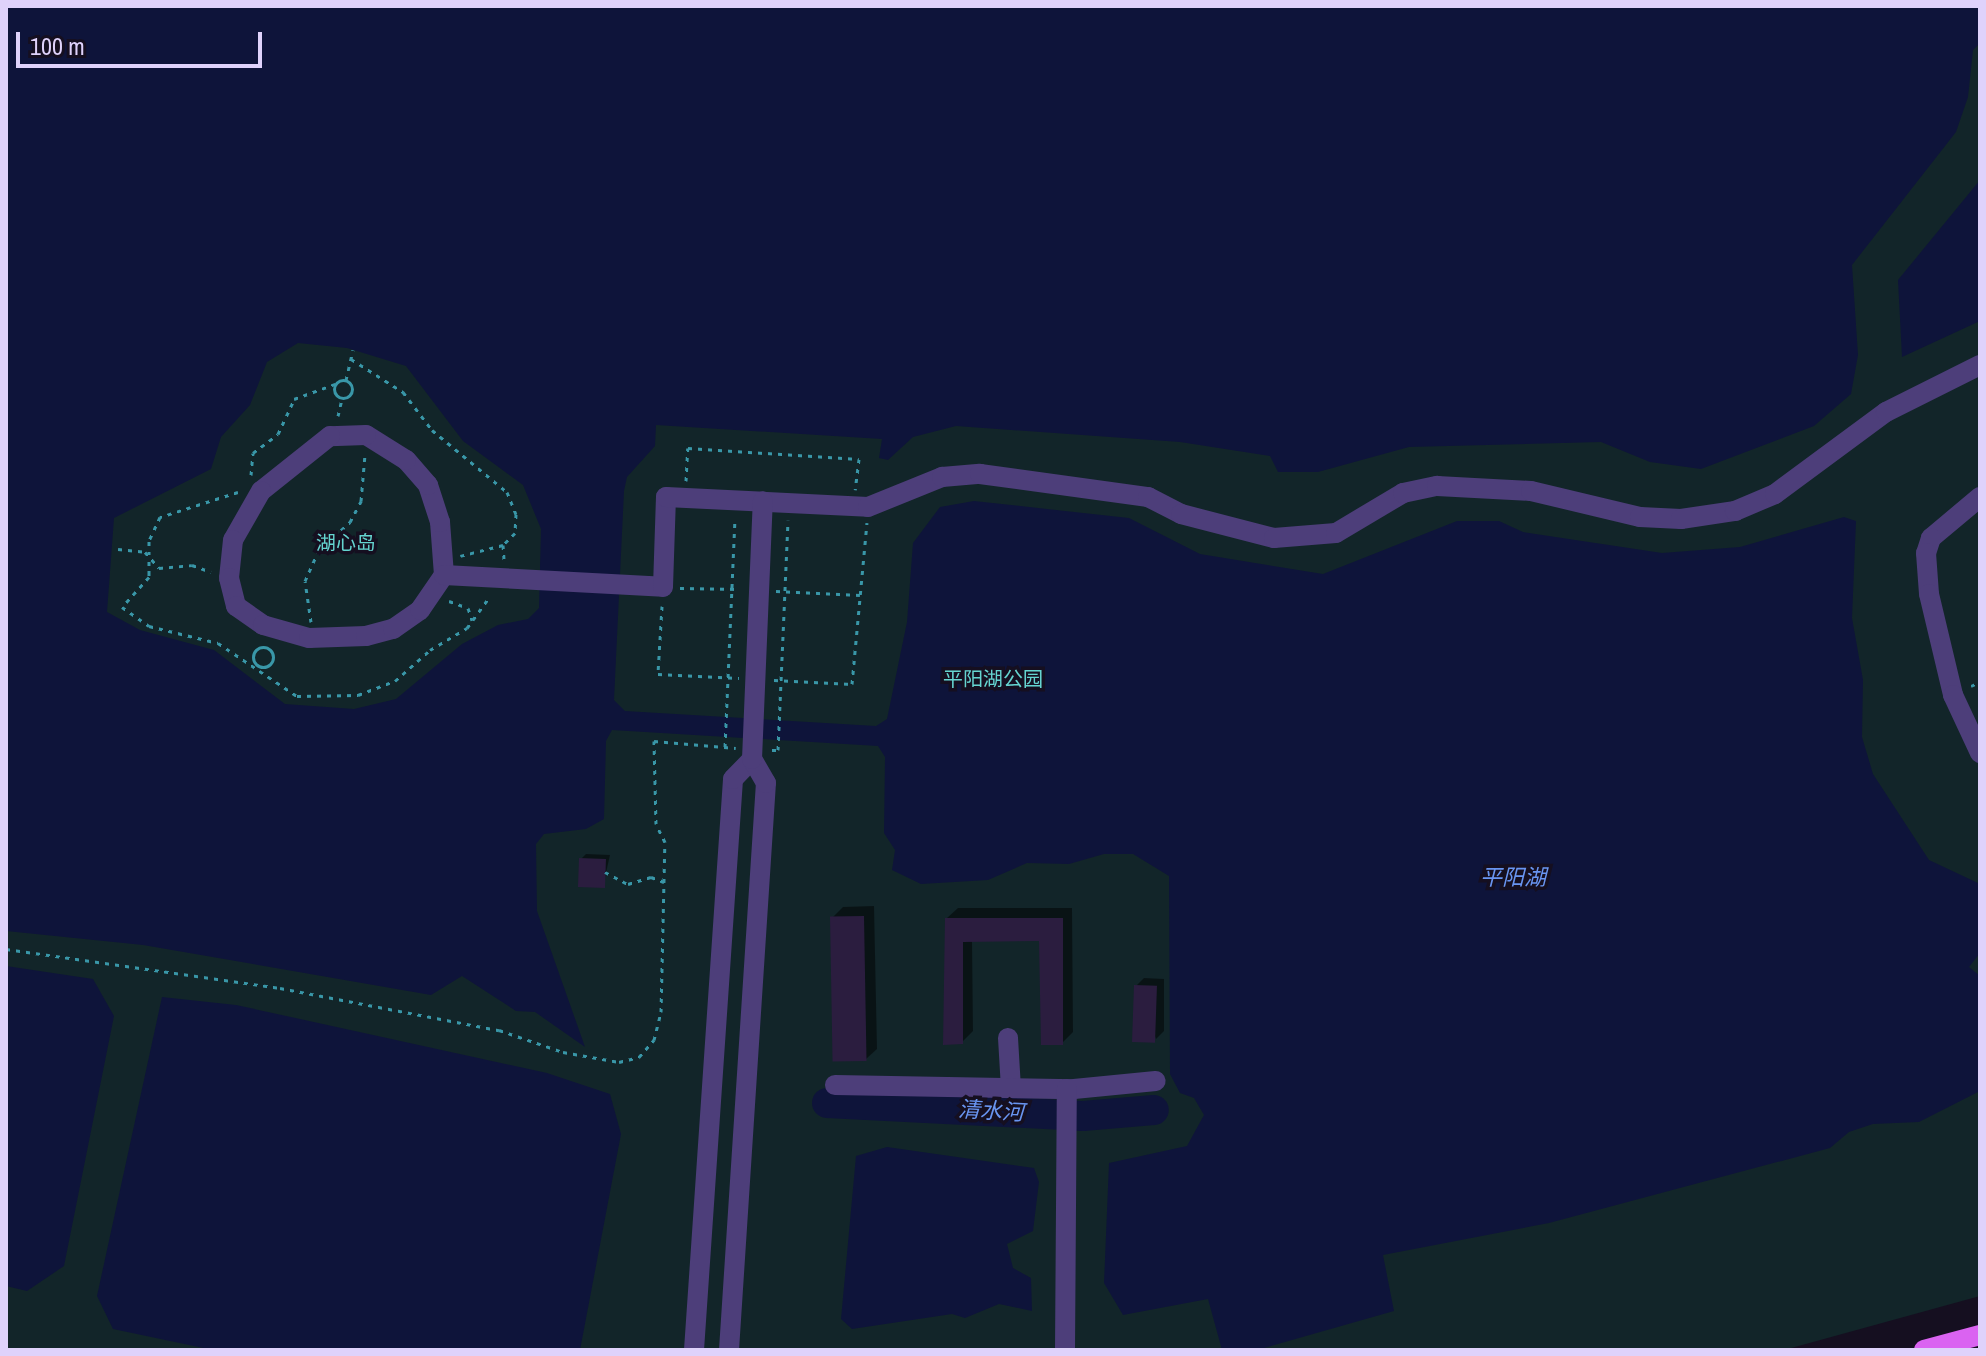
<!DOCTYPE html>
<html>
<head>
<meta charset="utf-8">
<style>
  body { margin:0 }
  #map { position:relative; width:1986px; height:1356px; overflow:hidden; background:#150f20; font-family:"Archivo Narrow","Noto Sans SC",sans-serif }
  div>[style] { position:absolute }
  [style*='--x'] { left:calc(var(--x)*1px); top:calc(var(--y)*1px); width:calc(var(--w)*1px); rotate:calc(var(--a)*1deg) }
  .green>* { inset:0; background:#122529 }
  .water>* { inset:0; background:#0e143a }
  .shadow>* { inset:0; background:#0007 }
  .river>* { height:30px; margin:-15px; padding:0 15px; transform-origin:15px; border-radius:15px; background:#0e143a }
  .building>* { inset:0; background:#2b1d3f; transform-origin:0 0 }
  .path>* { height:3px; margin-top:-1.5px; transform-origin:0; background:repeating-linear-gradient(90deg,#3997a8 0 4px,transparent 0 10px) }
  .path>.ring { margin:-1.5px; padding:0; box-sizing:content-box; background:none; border:3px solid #3997a8; border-radius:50% }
  .minor>* { height:20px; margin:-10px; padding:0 10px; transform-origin:10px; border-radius:10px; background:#4d3e7a }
  .major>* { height:20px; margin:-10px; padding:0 10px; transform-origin:10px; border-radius:10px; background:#da63f1 }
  span { translate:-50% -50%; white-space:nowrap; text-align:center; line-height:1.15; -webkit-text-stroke:7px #150f20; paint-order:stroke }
  .park-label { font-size:20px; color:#65d4d0 }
  .water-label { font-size:22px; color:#6995f1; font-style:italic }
  .frame { position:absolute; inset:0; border:8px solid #dfd2fb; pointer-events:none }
  .scale { position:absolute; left:16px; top:32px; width:246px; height:36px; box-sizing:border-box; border:4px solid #dfd2fb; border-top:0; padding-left:10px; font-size:24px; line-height:28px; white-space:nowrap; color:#dfd2fb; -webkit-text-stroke:6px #150f20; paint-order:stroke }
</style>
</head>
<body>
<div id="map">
  <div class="green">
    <i style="clip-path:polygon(6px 6px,1980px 6px,1980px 1296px,1784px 1350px,6px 1350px)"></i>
  </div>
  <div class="water">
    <i style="clip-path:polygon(evenodd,6px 6px,1980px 6px,1980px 43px,1973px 50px,1968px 97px,1956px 132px,1852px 265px,1858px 355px,1851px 394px,1814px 426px,1701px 469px,1650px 462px,1601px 442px,1409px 447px,1318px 472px,1278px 472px,1270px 456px,1180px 442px,956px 426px,913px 437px,888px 460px,879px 458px,882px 439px,656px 425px,655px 446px,627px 477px,624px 491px,614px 700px,625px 711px,876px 726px,887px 719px,907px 622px,913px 543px,940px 507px,974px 501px,1129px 518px,1200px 554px,1323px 574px,1457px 521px,1499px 521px,1523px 532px,1662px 553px,1740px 547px,1844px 517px,1856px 521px,1852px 618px,1863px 680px,1862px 737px,1873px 774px,1929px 860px,1980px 884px,1980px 953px,1969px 967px,1980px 976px,1980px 1091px,1919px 1122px,1873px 1124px,1849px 1132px,1830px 1148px,1549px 1223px,1383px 1255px,1394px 1311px,1257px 1350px,1222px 1350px,1208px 1299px,1123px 1315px,1104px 1283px,1109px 1163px,1187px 1146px,1204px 1115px,1194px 1098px,1180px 1093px,1170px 1074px,1169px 876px,1133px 854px,1104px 854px,1069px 864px,1027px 863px,988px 880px,921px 884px,892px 870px,895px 850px,884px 833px,885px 757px,878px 746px,612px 730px,606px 741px,604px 819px,586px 829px,544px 834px,536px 844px,537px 911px,585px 1047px,535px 1012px,516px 1011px,462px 976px,431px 995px,143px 945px,6px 931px,6px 6px,298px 343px,347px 348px,406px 366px,463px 441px,523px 485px,541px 529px,539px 608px,528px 619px,498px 625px,462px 644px,396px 699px,354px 709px,285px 704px,214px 650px,140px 630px,107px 612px,114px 518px,211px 469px,221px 437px,250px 405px,267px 362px,298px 343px)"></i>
    <i style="clip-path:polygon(1980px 180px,1980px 321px,1902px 357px,1898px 280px)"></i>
    <i style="clip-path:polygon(6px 966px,93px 979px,114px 1016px,64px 1266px,27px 1291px,6px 1286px)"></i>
    <i style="clip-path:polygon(162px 997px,236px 1005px,547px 1073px,610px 1094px,621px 1134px,580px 1350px,213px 1350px,113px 1329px,97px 1296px)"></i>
    <i style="clip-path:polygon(887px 1147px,1034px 1168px,1039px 1182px,1033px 1231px,1007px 1244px,1013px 1268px,1031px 1278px,1032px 1311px,999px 1304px,965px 1318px,952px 1314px,852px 1329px,841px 1319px,856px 1156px)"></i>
  </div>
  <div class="shadow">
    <i style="clip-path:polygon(586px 854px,610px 855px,603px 886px,581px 859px)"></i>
    <i style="clip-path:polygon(874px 906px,877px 1049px,866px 1059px,832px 918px,843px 907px)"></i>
    <i style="clip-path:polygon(958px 908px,1072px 908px,1073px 1032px,1062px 1043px,1041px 939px,972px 940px,973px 1031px,962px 1042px,947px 918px)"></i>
    <i style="clip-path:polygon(1144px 978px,1164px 979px,1164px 1031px,1156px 1039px,1136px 986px)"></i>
  </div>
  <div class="river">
    <i style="--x:827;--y:1103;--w:256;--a:2.9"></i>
    <i style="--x:1083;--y:1116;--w:71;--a:-4.8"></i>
  </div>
  <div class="building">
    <i style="left:579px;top:858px;width:27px;height:29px;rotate:2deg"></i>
    <i style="left:864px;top:916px;width:145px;height:34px;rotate:89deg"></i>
    <i style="clip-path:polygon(945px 918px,1063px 918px,1063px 1045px,1041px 1045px,1039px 941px,963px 942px,963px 1044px,943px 1045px)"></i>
    <i style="left:1134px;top:985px;width:23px;height:57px;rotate:2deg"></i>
  </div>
  <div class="path">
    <i style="--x:351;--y:359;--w:62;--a:32.4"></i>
    <i style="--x:403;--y:392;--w:48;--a:52.7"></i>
    <i style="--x:432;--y:430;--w:97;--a:39.6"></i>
    <i style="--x:507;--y:492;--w:24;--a:68"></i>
    <i style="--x:516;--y:514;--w:19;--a:93"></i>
    <i style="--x:515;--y:533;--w:17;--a:135"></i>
    <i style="--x:503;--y:545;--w:44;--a:165.7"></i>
    <i style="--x:346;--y:380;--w:31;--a:-77"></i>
    <i class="ring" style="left:334px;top:380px;width:15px;height:15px"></i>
    <i style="--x:338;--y:416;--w:18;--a:-77"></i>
    <i style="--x:251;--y:475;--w:22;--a:-85"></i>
    <i style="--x:253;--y:453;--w:31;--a:-37"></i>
    <i style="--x:278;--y:434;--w:38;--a:-65"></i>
    <i style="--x:294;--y:399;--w:44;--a:-20.1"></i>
    <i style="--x:686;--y:481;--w:33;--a:-87"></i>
    <i style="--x:688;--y:448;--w:171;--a:3.7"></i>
    <i style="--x:859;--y:459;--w:31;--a:97"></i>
    <i style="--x:238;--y:492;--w:82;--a:162.2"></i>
    <i style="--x:160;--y:517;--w:26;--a:115"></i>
    <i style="--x:149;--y:541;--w:36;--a:90"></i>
    <i style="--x:149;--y:577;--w:40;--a:132"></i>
    <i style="--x:122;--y:607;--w:33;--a:35"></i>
    <i style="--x:149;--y:626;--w:71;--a:13.8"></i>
    <i style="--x:218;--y:643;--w:95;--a:33.9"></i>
    <i style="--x:297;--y:696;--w:61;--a:-0.9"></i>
    <i style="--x:358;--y:695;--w:40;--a:-21"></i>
    <i style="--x:395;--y:681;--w:47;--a:-41.5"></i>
    <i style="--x:430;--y:650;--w:43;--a:-30.7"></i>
    <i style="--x:467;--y:628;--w:39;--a:-54"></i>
    <i style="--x:503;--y:545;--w:15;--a:86"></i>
    <i style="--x:118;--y:549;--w:27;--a:6"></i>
    <i style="--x:145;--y:552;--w:21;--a:49"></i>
    <i style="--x:159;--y:568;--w:33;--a:-5"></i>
    <i style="--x:192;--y:565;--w:20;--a:20"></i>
    <i style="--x:680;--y:588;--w:60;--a:1"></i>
    <i style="--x:776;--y:591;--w:84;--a:2.7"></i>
    <i style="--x:449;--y:601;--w:20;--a:20"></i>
    <i style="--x:468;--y:608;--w:13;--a:72"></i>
    <i style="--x:662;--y:606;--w:68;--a:93.4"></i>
    <i style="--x:658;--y:674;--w:81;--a:2.8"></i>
    <i style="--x:311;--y:622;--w:41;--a:-98.3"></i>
    <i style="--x:305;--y:581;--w:34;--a:-66"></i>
    <i style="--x:319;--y:550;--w:42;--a:-42.1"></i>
    <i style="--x:350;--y:522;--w:24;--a:-62"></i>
    <i style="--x:361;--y:501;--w:47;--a:-85.1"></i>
    <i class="ring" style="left:253px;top:647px;width:17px;height:17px"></i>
    <i style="--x:774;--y:680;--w:78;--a:2.9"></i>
    <i style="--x:852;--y:684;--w:162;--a:-84.7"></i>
    <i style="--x:1971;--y:686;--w:10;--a:-24"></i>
    <i style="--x:725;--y:747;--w:228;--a:-87.5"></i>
    <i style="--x:772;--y:750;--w:6;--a:0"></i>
    <i style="--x:778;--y:750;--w:230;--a:-87.5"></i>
    <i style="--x:605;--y:872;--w:26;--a:28"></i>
    <i style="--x:628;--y:884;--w:24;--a:-17"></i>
    <i style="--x:651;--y:877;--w:14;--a:21"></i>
    <i style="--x:6;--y:949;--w:277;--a:8.1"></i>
    <i style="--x:280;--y:988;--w:223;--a:10.9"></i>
    <i style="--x:499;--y:1030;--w:68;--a:19"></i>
    <i style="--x:563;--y:1052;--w:57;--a:10.1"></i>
    <i style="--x:619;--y:1062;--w:21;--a:-14"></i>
    <i style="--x:639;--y:1057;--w:23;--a:-49"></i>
    <i style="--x:654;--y:1040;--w:29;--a:-76"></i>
    <i style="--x:661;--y:1012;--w:170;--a:-88.7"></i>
    <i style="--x:665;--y:842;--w:20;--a:-117"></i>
    <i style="--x:656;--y:824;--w:83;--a:-91.4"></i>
    <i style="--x:654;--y:741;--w:82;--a:4.9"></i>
  </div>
  <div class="minor">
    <i style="--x:1980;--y:497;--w:64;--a:140.1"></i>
    <i style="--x:1931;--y:538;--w:16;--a:108"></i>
    <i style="--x:1926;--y:553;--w:41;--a:85.8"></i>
    <i style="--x:1929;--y:594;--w:104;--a:76.6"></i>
    <i style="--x:1953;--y:695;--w:64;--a:65"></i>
    <i style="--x:444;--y:575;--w:53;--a:-94.3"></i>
    <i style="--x:440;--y:522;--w:39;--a:-108"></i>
    <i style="--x:428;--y:485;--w:33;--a:-131"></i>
    <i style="--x:406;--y:460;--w:47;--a:-148"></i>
    <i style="--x:366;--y:435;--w:36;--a:178"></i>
    <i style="--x:330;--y:436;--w:88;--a:141.4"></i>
    <i style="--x:261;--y:491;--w:56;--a:119.7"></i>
    <i style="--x:233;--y:540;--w:38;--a:96"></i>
    <i style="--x:229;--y:578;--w:29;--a:76"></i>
    <i style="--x:236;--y:606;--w:33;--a:35"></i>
    <i style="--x:263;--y:625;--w:48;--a:15.8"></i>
    <i style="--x:309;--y:638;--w:57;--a:-2"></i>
    <i style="--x:366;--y:636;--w:28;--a:-15"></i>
    <i style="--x:393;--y:629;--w:33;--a:-35"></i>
    <i style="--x:420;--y:610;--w:42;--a:-55.6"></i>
    <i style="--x:444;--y:575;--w:219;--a:3.1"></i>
    <i style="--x:663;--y:587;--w:90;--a:-88.1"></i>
    <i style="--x:666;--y:497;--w:202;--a:2.8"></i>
    <i style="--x:868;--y:507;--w:80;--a:-22.1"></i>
    <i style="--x:942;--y:477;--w:38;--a:-5"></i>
    <i style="--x:980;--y:474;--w:170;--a:7.8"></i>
    <i style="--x:1148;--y:497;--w:37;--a:27"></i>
    <i style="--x:1181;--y:514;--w:96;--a:14.5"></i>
    <i style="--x:1274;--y:538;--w:62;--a:-4.6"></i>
    <i style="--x:1336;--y:533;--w:78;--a:-30.8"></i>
    <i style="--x:1403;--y:493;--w:35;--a:-12"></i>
    <i style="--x:1437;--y:486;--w:94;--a:3"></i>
    <i style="--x:1531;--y:491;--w:112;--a:13.4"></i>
    <i style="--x:1640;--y:517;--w:41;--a:2.8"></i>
    <i style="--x:1681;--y:519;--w:55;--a:-8.4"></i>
    <i style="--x:1735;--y:511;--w:43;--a:-23"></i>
    <i style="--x:1775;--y:494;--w:138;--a:-36.5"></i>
    <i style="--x:1886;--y:412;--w:105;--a:-26.6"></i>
    <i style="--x:1008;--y:1038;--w:50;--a:86.6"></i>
    <i style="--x:835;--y:1085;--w:239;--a:1"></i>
    <i style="--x:1074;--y:1089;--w:82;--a:-5.6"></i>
    <i style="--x:694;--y:1350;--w:572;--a:-86.09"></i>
    <i style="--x:733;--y:779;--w:28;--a:-46"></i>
    <i style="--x:729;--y:1350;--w:568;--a:-86.27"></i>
    <i style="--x:766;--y:783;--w:28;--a:-120"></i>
    <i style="--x:752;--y:759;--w:258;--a:-87.6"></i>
    <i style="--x:1065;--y:1350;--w:261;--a:-89.6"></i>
  </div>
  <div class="major">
    <i style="--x:1924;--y:1350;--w:58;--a:-15"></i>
  </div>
  <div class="park-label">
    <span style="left:346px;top:542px">湖心岛</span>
    <span style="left:993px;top:678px">平阳湖公园</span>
  </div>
  <div class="water-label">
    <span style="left:1513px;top:878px">平阳湖</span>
    <span style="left:991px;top:1111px;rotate:3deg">清水河</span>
  </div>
  <div class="frame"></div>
  <div class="scale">100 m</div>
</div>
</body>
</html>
